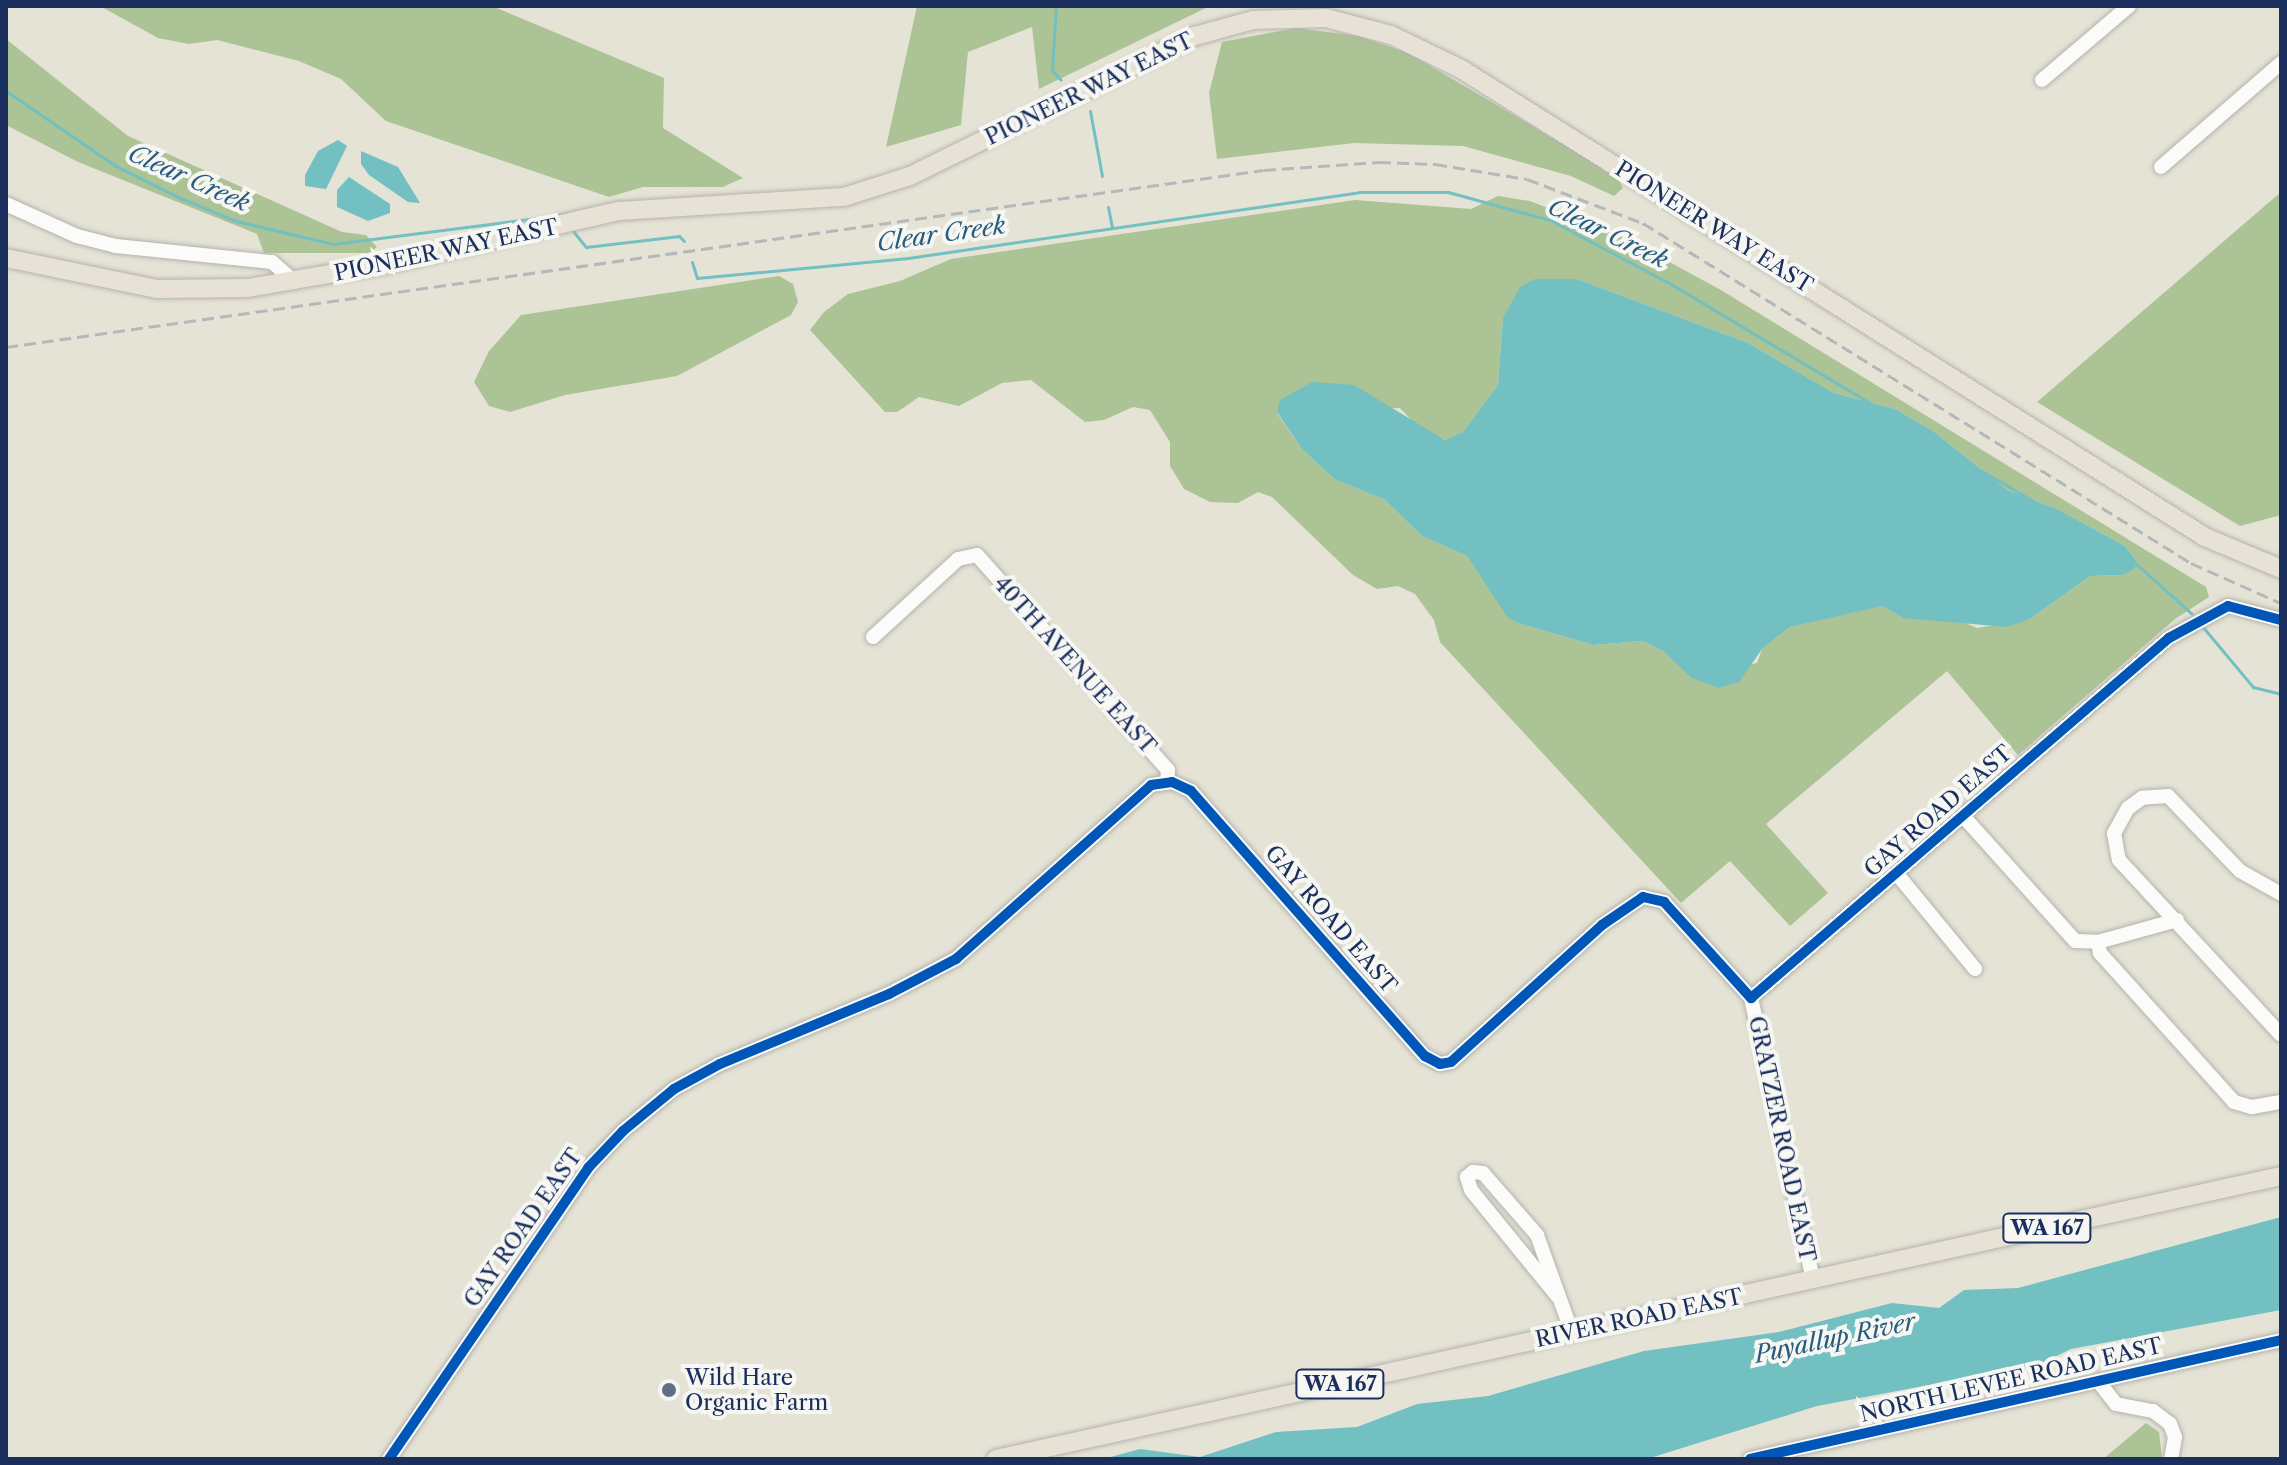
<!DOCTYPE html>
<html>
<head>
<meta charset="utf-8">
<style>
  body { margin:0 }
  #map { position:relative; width:2287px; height:1465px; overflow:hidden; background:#e5e3d5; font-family:"Libre Caslon Text",serif }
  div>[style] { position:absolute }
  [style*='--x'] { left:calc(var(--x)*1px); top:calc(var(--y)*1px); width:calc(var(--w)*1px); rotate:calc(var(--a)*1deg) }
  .forest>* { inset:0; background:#acc395 }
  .water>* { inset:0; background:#72c0c2 }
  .stream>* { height:3px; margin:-1.5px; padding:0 1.5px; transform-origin:1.5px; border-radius:1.5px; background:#72c0c2 }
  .roads { filter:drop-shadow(0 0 2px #b3b3af) drop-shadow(0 0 2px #b3b3af) }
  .minor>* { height:14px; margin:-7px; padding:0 7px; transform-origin:7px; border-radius:7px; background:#fbfbf9 }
  .major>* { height:18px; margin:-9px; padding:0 9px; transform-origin:9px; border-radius:9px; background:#e8e1d5 }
  .rail>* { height:3px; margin-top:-1.5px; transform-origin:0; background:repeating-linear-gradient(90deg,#b5b8bb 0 12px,transparent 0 18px) }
  .cycleway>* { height:10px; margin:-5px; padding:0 5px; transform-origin:5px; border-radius:5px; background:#0057b8 }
  .dots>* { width:22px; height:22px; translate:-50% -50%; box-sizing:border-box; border:4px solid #f6f6f2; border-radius:50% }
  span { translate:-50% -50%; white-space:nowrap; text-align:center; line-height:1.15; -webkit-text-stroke:8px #f6f6f2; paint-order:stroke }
  .shield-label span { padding:2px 6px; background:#f6f6f2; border:2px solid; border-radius:6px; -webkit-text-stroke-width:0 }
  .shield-label { font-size:20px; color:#1b2f5e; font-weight:700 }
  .street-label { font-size:22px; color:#1b2f5e }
  .poi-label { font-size:22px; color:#1b2f5e }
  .left { translate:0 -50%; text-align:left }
  .water-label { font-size:24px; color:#285c7e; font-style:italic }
  .frame { position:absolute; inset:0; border:8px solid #1b2f5e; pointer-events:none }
</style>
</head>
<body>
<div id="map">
  <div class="forest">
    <i style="clip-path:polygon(100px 6px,492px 6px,664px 78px,663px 128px,743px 178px,723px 187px,643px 187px,609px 197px,386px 121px,341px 79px,299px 61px,217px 40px,189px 44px,158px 38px)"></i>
    <i style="clip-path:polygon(917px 6px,1210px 6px,1039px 89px,1032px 27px,968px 52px,961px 125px,886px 147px)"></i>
    <i style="clip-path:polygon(1296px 28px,1359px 36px,1410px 54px,1617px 176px,1623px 188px,1614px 196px,1571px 176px,1463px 146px,1354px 143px,1217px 159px,1209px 93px,1222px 42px)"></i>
    <i style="clip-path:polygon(6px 39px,128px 136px,342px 232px,366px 235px,377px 247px,370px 253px,264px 253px,257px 234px,78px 162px,6px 125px)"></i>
    <i style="clip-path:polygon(2281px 192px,2281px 515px,2240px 526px,2037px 402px)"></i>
    <i style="clip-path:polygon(evenodd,1498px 196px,1530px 201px,1627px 239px,1721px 290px,2206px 587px,2209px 597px,2175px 619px,2018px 755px,1947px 671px,1766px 824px,1828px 893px,1790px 926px,1730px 861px,1681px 903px,1440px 642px,1434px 620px,1415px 594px,1398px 586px,1377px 589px,1353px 575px,1272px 497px,1258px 492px,1238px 503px,1210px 502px,1184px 489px,1170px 466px,1170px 442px,1150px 410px,1133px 407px,1104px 420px,1085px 422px,1031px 380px,1002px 383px,959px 406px,919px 397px,897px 412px,885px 412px,810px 330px,824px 312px,848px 294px,900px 281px,951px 259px,1355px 200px,1471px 209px,1498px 196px,1577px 279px,1748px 343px,1834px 393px,1895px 409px,1933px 431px,2007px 490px,2057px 509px,2125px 546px,2136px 560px,2123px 575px,2090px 576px,2030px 619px,1977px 628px,1956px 619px,1903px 618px,1882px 606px,1859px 610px,1790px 627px,1762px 649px,1757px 663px,1690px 677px,1663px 651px,1643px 641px,1593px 645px,1518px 623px,1509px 618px,1467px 556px,1422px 536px,1385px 500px,1334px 479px,1302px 449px,1277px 413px,1400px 408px,1419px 428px,1446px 440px,1463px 432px,1498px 385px,1503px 318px,1577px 279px)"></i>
    <i style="clip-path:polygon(779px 276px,793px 284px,798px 302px,791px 315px,677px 376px,565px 395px,510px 412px,489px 406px,474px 382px,489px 351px,521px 315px)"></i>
    <i style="clip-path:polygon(2146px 1423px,2159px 1432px,2162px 1459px,2103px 1459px)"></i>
  </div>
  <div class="water">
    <i style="clip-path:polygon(338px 140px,347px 146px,326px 189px,305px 186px,305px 175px,318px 151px)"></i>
    <i style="clip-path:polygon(361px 151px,398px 167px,420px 203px,408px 202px,369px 175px,361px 164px)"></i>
    <i style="clip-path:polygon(349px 177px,390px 204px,390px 213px,368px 221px,337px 207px,337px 190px)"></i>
    <i style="clip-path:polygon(1535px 279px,1577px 279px,1748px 343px,1834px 393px,1895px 409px,1933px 431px,2007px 490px,2057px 509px,2125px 546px,2136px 560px,2135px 568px,2123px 575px,2090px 576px,2030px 619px,2007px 627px,1903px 618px,1882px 606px,1790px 627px,1762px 649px,1739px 682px,1718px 688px,1690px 677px,1663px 651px,1643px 641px,1593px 645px,1518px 623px,1508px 618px,1467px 556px,1422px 536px,1385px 500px,1334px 479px,1302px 449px,1277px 412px,1280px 400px,1312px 382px,1354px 385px,1445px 440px,1463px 432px,1498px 385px,1503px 318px,1520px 287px)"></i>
    <i style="clip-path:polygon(2281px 1217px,2281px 1310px,2071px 1349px,2015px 1376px,1929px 1385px,1817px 1406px,1650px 1458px,1103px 1459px,1140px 1449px,1200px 1457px,1276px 1432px,1357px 1427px,1417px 1404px,1488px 1396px,1644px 1351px,1779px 1332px,1892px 1303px,1939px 1308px,1964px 1290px,2018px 1288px)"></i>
  </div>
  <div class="stream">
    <i style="--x:1056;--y:6;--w:64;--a:93.6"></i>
    <i style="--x:1052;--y:70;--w:13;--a:48"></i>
    <i style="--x:6;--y:91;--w:133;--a:34.3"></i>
    <i style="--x:116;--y:166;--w:69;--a:26.6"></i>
    <i style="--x:178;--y:197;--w:63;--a:22.5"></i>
    <i style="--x:236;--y:221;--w:100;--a:13.3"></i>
    <i style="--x:333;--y:244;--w:237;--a:-7.3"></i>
    <i style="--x:1090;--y:111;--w:66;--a:79.5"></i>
    <i style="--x:1108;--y:207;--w:20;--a:79"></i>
    <i style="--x:573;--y:231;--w:21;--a:51"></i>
    <i style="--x:586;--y:247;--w:94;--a:-6.7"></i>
    <i style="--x:679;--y:236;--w:7;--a:45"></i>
    <i style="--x:692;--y:262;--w:17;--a:73"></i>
    <i style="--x:697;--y:278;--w:212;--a:-5.4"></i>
    <i style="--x:908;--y:258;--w:456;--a:-8.3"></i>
    <i style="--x:1359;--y:192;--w:89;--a:0"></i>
    <i style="--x:1448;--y:192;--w:106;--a:15.4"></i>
    <i style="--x:1550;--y:220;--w:137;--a:27.9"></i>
    <i style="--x:1671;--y:284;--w:232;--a:30.9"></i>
    <i style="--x:1982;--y:471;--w:65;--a:30.5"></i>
    <i style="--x:2133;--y:561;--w:79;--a:41.9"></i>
    <i style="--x:2202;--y:626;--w:80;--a:50.1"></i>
    <i style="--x:2253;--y:687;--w:29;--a:14"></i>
  </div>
  <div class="roads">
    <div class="minor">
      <i style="--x:2042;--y:80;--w:114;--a:-40.4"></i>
      <i style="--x:2161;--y:167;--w:159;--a:-40.9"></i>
      <i style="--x:6;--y:204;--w:78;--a:24.3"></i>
      <i style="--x:77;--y:236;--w:40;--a:14.4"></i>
      <i style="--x:116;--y:246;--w:157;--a:5.9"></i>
      <i style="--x:272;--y:262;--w:30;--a:41"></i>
      <i style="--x:873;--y:637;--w:115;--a:-42.5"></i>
      <i style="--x:958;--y:559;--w:19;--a:-12"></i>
      <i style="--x:977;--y:555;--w:288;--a:48.4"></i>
      <i style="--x:1168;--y:770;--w:12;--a:95"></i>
      <i style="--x:1963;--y:816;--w:168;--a:48.1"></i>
      <i style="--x:2075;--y:941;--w:23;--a:2"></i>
      <i style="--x:2098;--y:942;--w:82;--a:-15.6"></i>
      <i style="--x:1897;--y:874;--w:123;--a:50.6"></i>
      <i style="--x:2281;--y:894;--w:47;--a:-150.7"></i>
      <i style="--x:2240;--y:871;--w:104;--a:-133.8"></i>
      <i style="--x:2168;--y:796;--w:26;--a:176"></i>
      <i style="--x:2142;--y:798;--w:17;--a:144"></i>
      <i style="--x:2128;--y:808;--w:29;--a:119"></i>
      <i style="--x:2114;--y:833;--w:27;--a:80"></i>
      <i style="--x:2119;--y:860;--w:238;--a:47.2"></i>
      <i style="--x:2098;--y:942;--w:11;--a:80"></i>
      <i style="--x:2100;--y:953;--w:200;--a:48"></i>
      <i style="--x:2234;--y:1102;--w:19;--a:16"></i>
      <i style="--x:2252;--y:1107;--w:29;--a:-10"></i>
      <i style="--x:1751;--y:998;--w:288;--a:77.6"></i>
      <i style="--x:1559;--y:1298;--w:139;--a:-129.2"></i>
      <i style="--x:1471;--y:1190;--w:14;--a:-107"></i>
      <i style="--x:1467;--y:1177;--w:8;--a:-40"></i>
      <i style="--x:1473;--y:1172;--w:10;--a:6"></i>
      <i style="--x:1483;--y:1173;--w:82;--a:48.9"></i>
      <i style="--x:1537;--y:1235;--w:104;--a:70.3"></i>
      <i style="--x:2098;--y:1381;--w:29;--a:52"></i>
      <i style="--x:2116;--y:1404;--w:38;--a:11"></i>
      <i style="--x:2153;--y:1411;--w:21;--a:37"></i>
      <i style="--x:2170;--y:1424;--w:14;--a:69"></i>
      <i style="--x:2175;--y:1437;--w:22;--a:100"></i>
      <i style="--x:389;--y:1459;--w:353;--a:-55.6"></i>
      <i style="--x:588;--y:1168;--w:51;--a:-46.6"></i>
      <i style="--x:623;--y:1131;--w:66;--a:-39.5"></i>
      <i style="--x:674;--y:1089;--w:52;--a:-28.5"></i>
      <i style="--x:720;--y:1064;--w:183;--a:-22.5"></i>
      <i style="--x:889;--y:994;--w:76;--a:-27.6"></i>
      <i style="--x:956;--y:959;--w:261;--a:-41.7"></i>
      <i style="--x:1151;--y:785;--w:21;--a:-8"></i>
      <i style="--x:1172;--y:782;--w:21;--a:25"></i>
      <i style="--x:1191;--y:791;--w:354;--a:48.6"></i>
      <i style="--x:1425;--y:1056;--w:17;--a:28"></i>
      <i style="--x:1440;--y:1064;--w:11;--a:-10"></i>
      <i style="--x:1451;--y:1062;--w:204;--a:-42.2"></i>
      <i style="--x:1602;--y:925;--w:50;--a:-34.3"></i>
      <i style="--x:1643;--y:897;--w:22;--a:13"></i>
      <i style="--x:1664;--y:902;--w:130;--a:47.8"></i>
      <i style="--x:1751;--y:998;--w:552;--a:-40.74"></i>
      <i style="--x:2169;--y:638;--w:67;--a:-28.5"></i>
      <i style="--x:2228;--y:606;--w:55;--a:14.8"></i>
      <i style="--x:1750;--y:1459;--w:544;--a:-12.63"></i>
    </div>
    <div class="major">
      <i style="--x:6;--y:258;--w:154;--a:11.6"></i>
      <i style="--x:157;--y:289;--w:91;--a:-0.6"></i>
      <i style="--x:248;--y:288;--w:141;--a:-9.8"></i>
      <i style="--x:387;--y:264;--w:238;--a:-12.9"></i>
      <i style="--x:619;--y:211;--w:225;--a:-3.6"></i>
      <i style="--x:844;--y:197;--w:69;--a:-17.7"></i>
      <i style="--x:910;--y:176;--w:318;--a:-26.2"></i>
      <i style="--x:1195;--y:36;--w:60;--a:-15.4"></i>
      <i style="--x:1253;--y:20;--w:73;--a:-1.6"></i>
      <i style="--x:1326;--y:18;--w:67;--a:14.7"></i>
      <i style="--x:1391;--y:35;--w:78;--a:25.9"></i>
      <i style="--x:1461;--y:69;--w:879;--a:32.17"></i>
      <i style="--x:2205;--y:537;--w:82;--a:22.8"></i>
      <i style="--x:996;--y:1459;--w:1316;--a:-12.42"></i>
    </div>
  </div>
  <div class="rail">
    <i style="--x:6;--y:347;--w:1270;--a:-8.01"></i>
    <i style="--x:1264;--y:170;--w:115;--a:-4"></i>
    <i style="--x:1379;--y:162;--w:56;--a:2"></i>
    <i style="--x:1435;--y:164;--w:93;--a:9.3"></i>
    <i style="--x:1527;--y:179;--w:124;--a:20.8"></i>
    <i style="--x:1643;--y:223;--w:645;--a:31.82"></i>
    <i style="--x:2191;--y:563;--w:98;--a:24"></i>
  </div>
  <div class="cycleway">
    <i style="--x:389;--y:1459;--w:353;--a:-55.6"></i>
    <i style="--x:588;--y:1168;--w:51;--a:-46.6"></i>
    <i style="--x:623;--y:1131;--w:66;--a:-39.5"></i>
    <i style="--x:674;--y:1089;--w:52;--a:-28.5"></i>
    <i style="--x:720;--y:1064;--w:183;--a:-22.5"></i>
    <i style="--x:889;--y:994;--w:76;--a:-27.6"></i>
    <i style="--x:956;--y:959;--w:261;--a:-41.7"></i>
    <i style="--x:1151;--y:785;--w:21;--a:-8"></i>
    <i style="--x:1172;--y:782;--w:21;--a:25"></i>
    <i style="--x:1191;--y:791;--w:354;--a:48.6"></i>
    <i style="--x:1425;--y:1056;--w:17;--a:28"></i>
    <i style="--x:1440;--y:1064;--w:11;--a:-10"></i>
    <i style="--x:1451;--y:1062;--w:204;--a:-42.2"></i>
    <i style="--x:1602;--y:925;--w:50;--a:-34.3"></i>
    <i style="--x:1643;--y:897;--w:22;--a:13"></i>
    <i style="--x:1664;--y:902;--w:130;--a:47.8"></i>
    <i style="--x:1751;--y:998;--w:552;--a:-40.74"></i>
    <i style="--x:2169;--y:638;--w:67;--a:-28.5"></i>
    <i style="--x:2228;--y:606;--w:55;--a:14.8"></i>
    <i style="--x:1750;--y:1459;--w:544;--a:-12.63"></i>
  </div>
  <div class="dots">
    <i style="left:669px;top:1390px;background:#626e88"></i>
  </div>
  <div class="shield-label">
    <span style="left:2047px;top:1228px">WA 167</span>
    <span style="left:1340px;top:1384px">WA 167</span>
  </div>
  <div class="street-label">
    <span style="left:1089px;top:89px;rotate:-26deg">PIONEER WAY EAST</span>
    <span style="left:1714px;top:227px;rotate:32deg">PIONEER WAY EAST</span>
    <span style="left:446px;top:250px;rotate:-12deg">PIONEER WAY EAST</span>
    <span style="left:1075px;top:665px;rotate:48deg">40TH AVENUE EAST</span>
    <span style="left:1938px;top:811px;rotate:-41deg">GAY ROAD EAST</span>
    <span style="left:1331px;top:919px;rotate:49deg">GAY ROAD EAST</span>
    <span style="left:1782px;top:1139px;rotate:78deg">GRATZER ROAD EAST</span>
    <span style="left:523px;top:1228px;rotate:-55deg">GAY ROAD EAST</span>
    <span style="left:1639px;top:1318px;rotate:-12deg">RIVER ROAD EAST</span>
    <span style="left:2011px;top:1380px;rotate:-13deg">NORTH LEVEE ROAD EAST</span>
  </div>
  <div class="poi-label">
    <span class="left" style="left:685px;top:1390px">Wild Hare<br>Organic Farm</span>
  </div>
  <div class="water-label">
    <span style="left:189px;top:178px;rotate:24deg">Clear Creek</span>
    <span style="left:1608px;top:233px;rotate:26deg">Clear Creek</span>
    <span style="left:941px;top:234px;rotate:-8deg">Clear Creek</span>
    <span style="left:1835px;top:1338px;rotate:-12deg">Puyallup River</span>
  </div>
  <div class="frame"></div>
</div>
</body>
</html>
